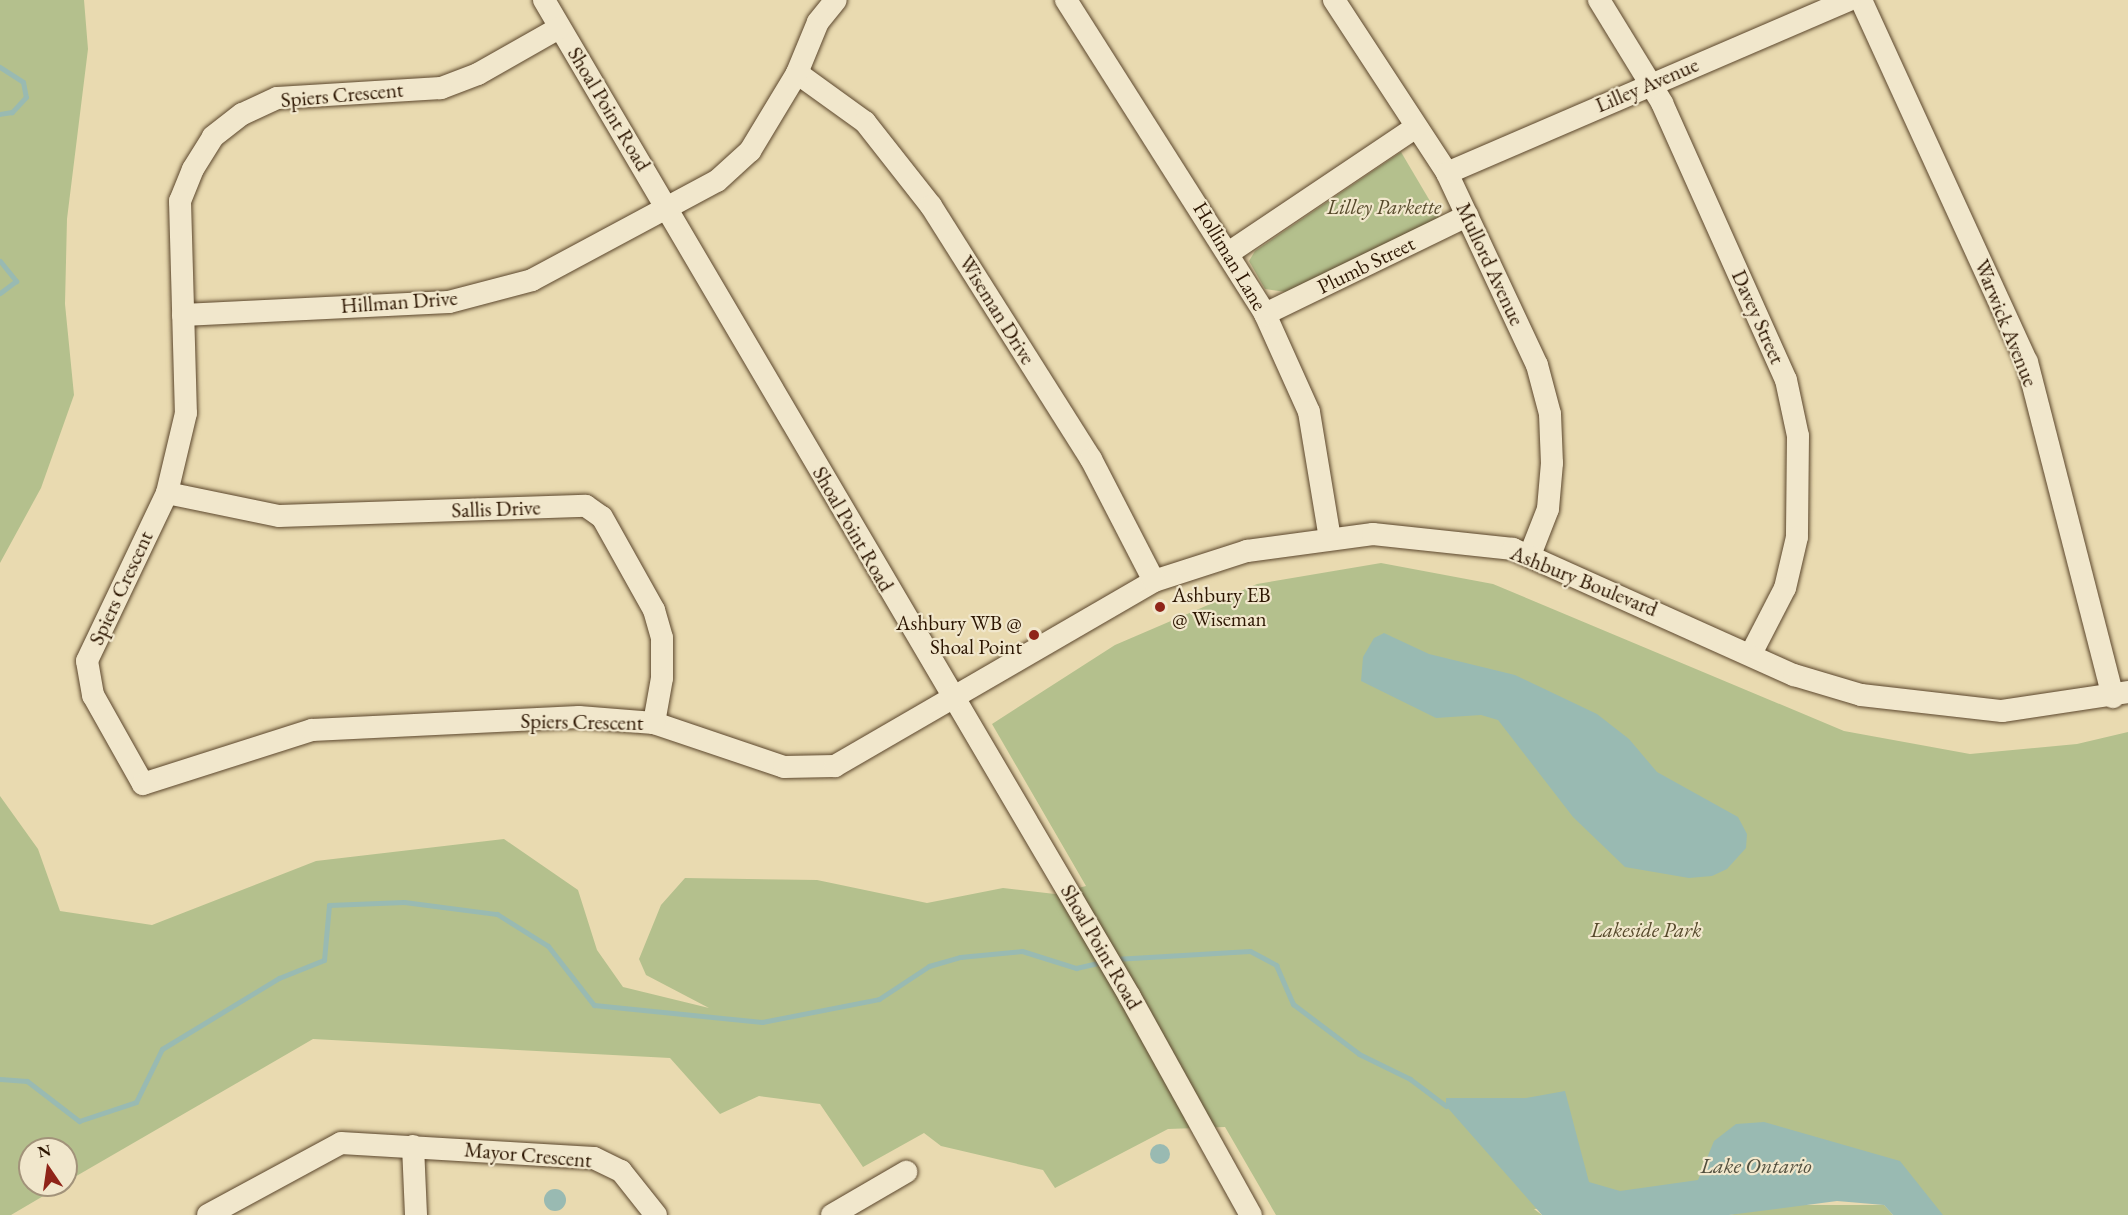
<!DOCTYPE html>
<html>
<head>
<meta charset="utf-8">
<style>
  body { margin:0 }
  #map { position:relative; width:2128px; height:1215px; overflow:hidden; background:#e9dab0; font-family:"EB Garamond",serif }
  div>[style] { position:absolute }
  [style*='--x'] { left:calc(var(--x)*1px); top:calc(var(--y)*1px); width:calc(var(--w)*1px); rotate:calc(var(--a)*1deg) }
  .green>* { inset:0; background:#b4c08d }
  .water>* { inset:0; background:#99bab2 }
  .round { border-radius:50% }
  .stream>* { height:5px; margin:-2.5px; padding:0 2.5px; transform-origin:2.5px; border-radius:2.5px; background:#99bab2 }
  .roads { filter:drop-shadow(0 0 2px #5b462c) drop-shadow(0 0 2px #5b462c) }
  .minor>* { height:22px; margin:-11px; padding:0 11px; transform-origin:11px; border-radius:11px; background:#f1e7cc }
  .dots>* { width:16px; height:16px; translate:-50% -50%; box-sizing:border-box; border:3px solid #f1e7cc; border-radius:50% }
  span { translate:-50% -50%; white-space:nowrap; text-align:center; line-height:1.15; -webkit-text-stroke:4.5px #f1e7cc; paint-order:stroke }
  .street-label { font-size:21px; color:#2c1500 }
  .park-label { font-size:21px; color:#55482a; font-style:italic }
  .poi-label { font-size:21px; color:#2c1500 }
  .left { translate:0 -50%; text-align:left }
  .right { translate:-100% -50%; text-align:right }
  .water-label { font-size:22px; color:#524f3e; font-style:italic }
  .north { position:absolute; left:18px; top:1137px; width:60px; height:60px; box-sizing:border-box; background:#f1e7cc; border:2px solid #a2937a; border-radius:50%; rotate:347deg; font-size:16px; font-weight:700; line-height:24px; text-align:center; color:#2c1500 }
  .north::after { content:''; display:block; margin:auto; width:21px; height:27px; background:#8f2418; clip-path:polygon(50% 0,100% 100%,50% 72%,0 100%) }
</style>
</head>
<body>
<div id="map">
  <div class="green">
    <i style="clip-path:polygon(0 0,84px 0,88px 49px,67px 219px,65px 304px,74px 395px,41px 488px,0 563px)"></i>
    <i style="clip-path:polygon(1401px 152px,1440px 218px,1286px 292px,1265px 289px,1249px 261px,1255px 251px)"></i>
    <i style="clip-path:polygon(1381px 563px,1493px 584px,1844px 731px,1970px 754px,2077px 744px,2128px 732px,2128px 1215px,1908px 1215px,1884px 1188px,1534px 1209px,1542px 1215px,1276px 1215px,1225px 1127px,1168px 1129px,1055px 1188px,1043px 1170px,941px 1146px,924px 1133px,863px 1167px,820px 1104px,759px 1096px,720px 1114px,670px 1058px,313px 1039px,66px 1182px,66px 1149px,30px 1149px,30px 1185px,62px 1185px,11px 1215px,0 1215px,0 796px,38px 849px,60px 911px,152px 925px,316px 861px,504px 839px,578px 890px,597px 950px,623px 987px,709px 1008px,646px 975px,639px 959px,661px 905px,685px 878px,817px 880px,927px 903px,1003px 888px,1055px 894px,1086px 886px,992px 724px,1115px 645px,1257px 584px)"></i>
    <i style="clip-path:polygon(1780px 1205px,1884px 1205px,1893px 1215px,1729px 1215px)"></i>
  </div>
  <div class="water">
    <i style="clip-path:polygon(1384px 633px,1429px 654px,1515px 675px,1597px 714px,1629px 739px,1657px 772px,1738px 817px,1747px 834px,1746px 848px,1727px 869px,1712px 876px,1689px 878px,1625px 867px,1573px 817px,1498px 720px,1481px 715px,1436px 718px,1361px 681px,1363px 657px,1374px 638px)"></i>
    <i style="clip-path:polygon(1565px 1091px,1589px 1182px,1620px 1191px,1698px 1180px,1714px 1141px,1736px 1124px,1764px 1122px,1900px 1161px,1943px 1215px,1893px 1215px,1884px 1205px,1837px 1201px,1729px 1215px,1542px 1215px,1446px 1106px,1446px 1098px,1526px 1098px)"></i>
    <i class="round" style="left:1150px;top:1144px;width:20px;height:20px"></i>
    <i class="round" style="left:544px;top:1189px;width:22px;height:22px"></i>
  </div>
  <div class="stream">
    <i style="--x:0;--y:67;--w:27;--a:33"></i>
    <i style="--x:23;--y:82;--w:15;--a:79"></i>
    <i style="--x:26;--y:97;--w:21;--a:133"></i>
    <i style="--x:12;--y:112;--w:12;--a:171"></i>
    <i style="--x:0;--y:261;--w:26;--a:51"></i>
    <i style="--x:16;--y:281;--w:20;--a:143"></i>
    <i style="--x:1115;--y:959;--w:135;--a:-3.4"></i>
    <i style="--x:1250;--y:951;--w:30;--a:28"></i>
    <i style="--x:1276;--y:965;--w:43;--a:66.4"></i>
    <i style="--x:1293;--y:1004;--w:83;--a:37.1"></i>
    <i style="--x:1359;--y:1054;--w:57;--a:26.1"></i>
    <i style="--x:1410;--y:1079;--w:45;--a:36.9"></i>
    <i style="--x:0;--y:1079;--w:27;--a:4"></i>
    <i style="--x:27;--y:1081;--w:66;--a:37.6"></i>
    <i style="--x:79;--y:1121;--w:60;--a:-18.4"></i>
    <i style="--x:136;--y:1102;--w:59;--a:-63.9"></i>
    <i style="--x:162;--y:1049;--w:137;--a:-31.3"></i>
    <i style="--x:279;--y:978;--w:48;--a:-21.8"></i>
    <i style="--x:324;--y:960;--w:55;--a:-84.8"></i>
    <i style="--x:329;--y:905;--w:75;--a:-2.3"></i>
    <i style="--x:404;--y:902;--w:94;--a:7.4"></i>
    <i style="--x:497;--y:914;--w:60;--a:32.1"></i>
    <i style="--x:548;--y:946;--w:75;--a:52.1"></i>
    <i style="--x:594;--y:1005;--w:169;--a:5.8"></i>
    <i style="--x:762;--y:1022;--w:119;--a:-11.1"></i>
    <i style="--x:879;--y:999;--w:60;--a:-33.4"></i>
    <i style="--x:929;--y:966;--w:32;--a:-16"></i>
    <i style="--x:960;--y:957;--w:62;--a:-5.5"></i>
    <i style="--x:1022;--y:951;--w:57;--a:17.5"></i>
    <i style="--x:1076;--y:968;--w:28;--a:-13"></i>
  </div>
  <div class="roads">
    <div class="minor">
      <i style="--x:544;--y:0;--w:1156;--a:59.55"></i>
      <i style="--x:1130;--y:997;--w:249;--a:61"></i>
      <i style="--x:1066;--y:0;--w:372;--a:57.6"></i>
      <i style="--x:1265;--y:314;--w:107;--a:65.8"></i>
      <i style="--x:1309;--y:412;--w:129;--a:80.6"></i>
      <i style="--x:1334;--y:0;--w:207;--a:56.8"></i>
      <i style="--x:1447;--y:173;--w:212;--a:64.9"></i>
      <i style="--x:1537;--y:365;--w:51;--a:75.1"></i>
      <i style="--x:1550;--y:414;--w:49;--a:87.7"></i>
      <i style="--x:1552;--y:463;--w:46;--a:95"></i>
      <i style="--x:1548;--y:509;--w:49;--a:111.4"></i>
      <i style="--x:1599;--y:0;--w:121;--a:58.5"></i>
      <i style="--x:1662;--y:103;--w:303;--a:65.9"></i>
      <i style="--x:1786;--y:380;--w:57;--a:77.9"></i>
      <i style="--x:1798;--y:436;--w:101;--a:90.6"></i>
      <i style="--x:1797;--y:537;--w:52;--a:103.2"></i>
      <i style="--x:1785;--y:588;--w:74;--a:117.3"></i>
      <i style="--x:1861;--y:0;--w:398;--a:65.4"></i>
      <i style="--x:2027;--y:362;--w:346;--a:75.6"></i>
      <i style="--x:559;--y:28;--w:93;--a:150.4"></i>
      <i style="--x:478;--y:74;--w:40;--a:159"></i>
      <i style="--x:441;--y:88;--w:164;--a:176.5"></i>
      <i style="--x:277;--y:98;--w:38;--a:155"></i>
      <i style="--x:242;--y:114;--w:37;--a:142"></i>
      <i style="--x:213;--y:137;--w:38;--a:122"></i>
      <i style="--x:193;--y:169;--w:35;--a:112"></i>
      <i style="--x:180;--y:201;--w:212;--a:88.4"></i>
      <i style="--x:186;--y:413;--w:82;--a:103.4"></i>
      <i style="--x:167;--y:493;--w:186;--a:115.5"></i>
      <i style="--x:87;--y:661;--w:35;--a:80"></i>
      <i style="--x:93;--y:695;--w:102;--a:60.7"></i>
      <i style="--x:143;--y:784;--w:177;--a:-17.7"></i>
      <i style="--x:312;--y:730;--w:267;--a:-2.8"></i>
      <i style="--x:579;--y:717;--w:75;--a:4.6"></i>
      <i style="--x:654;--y:723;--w:137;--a:18.7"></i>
      <i style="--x:784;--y:767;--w:51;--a:-1.1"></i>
      <i style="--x:835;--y:766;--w:369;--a:-30.1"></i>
      <i style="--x:1154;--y:581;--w:98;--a:-17.9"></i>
      <i style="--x:1247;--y:551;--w:127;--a:-7.7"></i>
      <i style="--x:1373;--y:534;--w:141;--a:6.1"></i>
      <i style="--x:1513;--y:549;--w:308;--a:24.2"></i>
      <i style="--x:1794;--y:675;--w:70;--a:16.6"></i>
      <i style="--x:1861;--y:695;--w:142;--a:6.5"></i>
      <i style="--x:2002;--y:711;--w:127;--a:-8.6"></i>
      <i style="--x:797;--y:73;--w:84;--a:35.8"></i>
      <i style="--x:865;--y:122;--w:107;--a:51.8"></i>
      <i style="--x:931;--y:206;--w:299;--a:57.7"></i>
      <i style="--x:1091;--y:459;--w:137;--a:62.7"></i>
      <i style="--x:1447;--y:173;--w:437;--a:-23.3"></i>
      <i style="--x:1230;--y:252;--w:224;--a:-33.9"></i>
      <i style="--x:1265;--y:314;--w:225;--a:-25.9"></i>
      <i style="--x:183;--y:315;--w:266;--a:-2.8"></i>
      <i style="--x:449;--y:302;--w:86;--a:-14.8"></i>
      <i style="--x:532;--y:280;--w:210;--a:-28.2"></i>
      <i style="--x:717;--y:181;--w:45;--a:-42.3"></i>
      <i style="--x:750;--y:151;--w:91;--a:-58.9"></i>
      <i style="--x:797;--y:73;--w:55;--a:-67.6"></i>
      <i style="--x:818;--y:22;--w:28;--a:-51"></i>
      <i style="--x:167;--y:493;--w:114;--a:11.6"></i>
      <i style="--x:279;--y:516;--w:307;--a:-1.9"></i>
      <i style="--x:586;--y:506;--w:19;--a:35"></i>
      <i style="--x:602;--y:517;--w:107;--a:60.8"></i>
      <i style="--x:654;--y:610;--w:29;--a:74"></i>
      <i style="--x:662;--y:638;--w:40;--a:90"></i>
      <i style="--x:662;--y:678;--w:46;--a:100.1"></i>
      <i style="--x:413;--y:1146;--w:69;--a:87.5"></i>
      <i style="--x:208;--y:1215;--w:151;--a:-28.4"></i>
      <i style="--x:341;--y:1143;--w:253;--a:3.4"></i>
      <i style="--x:594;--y:1158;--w:30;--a:26"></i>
      <i style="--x:621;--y:1171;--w:56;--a:51.5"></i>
      <i style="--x:832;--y:1215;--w:86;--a:-30.2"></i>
    </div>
  </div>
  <div class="dots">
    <i style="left:1160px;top:607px;background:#8f2418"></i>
    <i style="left:1034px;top:635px;background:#8f2418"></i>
  </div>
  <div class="street-label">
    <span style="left:1647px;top:85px;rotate:-23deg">Lilley Avenue</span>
    <span style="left:342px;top:95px;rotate:-5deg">Spiers Crescent</span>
    <span style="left:609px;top:109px;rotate:59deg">Shoal Point Road</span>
    <span style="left:1230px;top:256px;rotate:59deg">Holliman Lane</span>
    <span style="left:1490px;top:264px;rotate:65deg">Mullord Avenue</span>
    <span style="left:1366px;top:265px;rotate:-26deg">Plumb Street</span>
    <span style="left:399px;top:302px;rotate:-4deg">Hillman Drive</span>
    <span style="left:997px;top:310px;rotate:58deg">Wiseman Drive</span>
    <span style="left:1758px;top:317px;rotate:66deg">Davey Street</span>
    <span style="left:2006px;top:323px;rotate:68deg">Warwick Avenue</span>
    <span style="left:496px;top:509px;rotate:-2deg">Sallis Drive</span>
    <span style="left:853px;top:529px;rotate:60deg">Shoal Point Road</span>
    <span style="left:1584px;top:581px;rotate:22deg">Ashbury Boulevard</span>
    <span style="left:121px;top:588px;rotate:-65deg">Spiers Crescent</span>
    <span style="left:582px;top:722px;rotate:1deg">Spiers Crescent</span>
    <span style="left:1101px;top:947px;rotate:60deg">Shoal Point Road</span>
    <span style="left:528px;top:1155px;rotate:5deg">Mayor Crescent</span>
  </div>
  <div class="park-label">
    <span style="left:1384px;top:207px">Lilley Parkette</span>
    <span style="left:1646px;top:930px">Lakeside Park</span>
  </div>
  <div class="poi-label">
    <span class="left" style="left:1172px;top:607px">Ashbury EB<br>@ Wiseman</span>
    <span class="right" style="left:1022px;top:635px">Ashbury WB @<br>Shoal Point</span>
  </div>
  <div class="water-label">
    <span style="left:1756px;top:1166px">Lake Ontario</span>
  </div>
  <div class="north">N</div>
</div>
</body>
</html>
